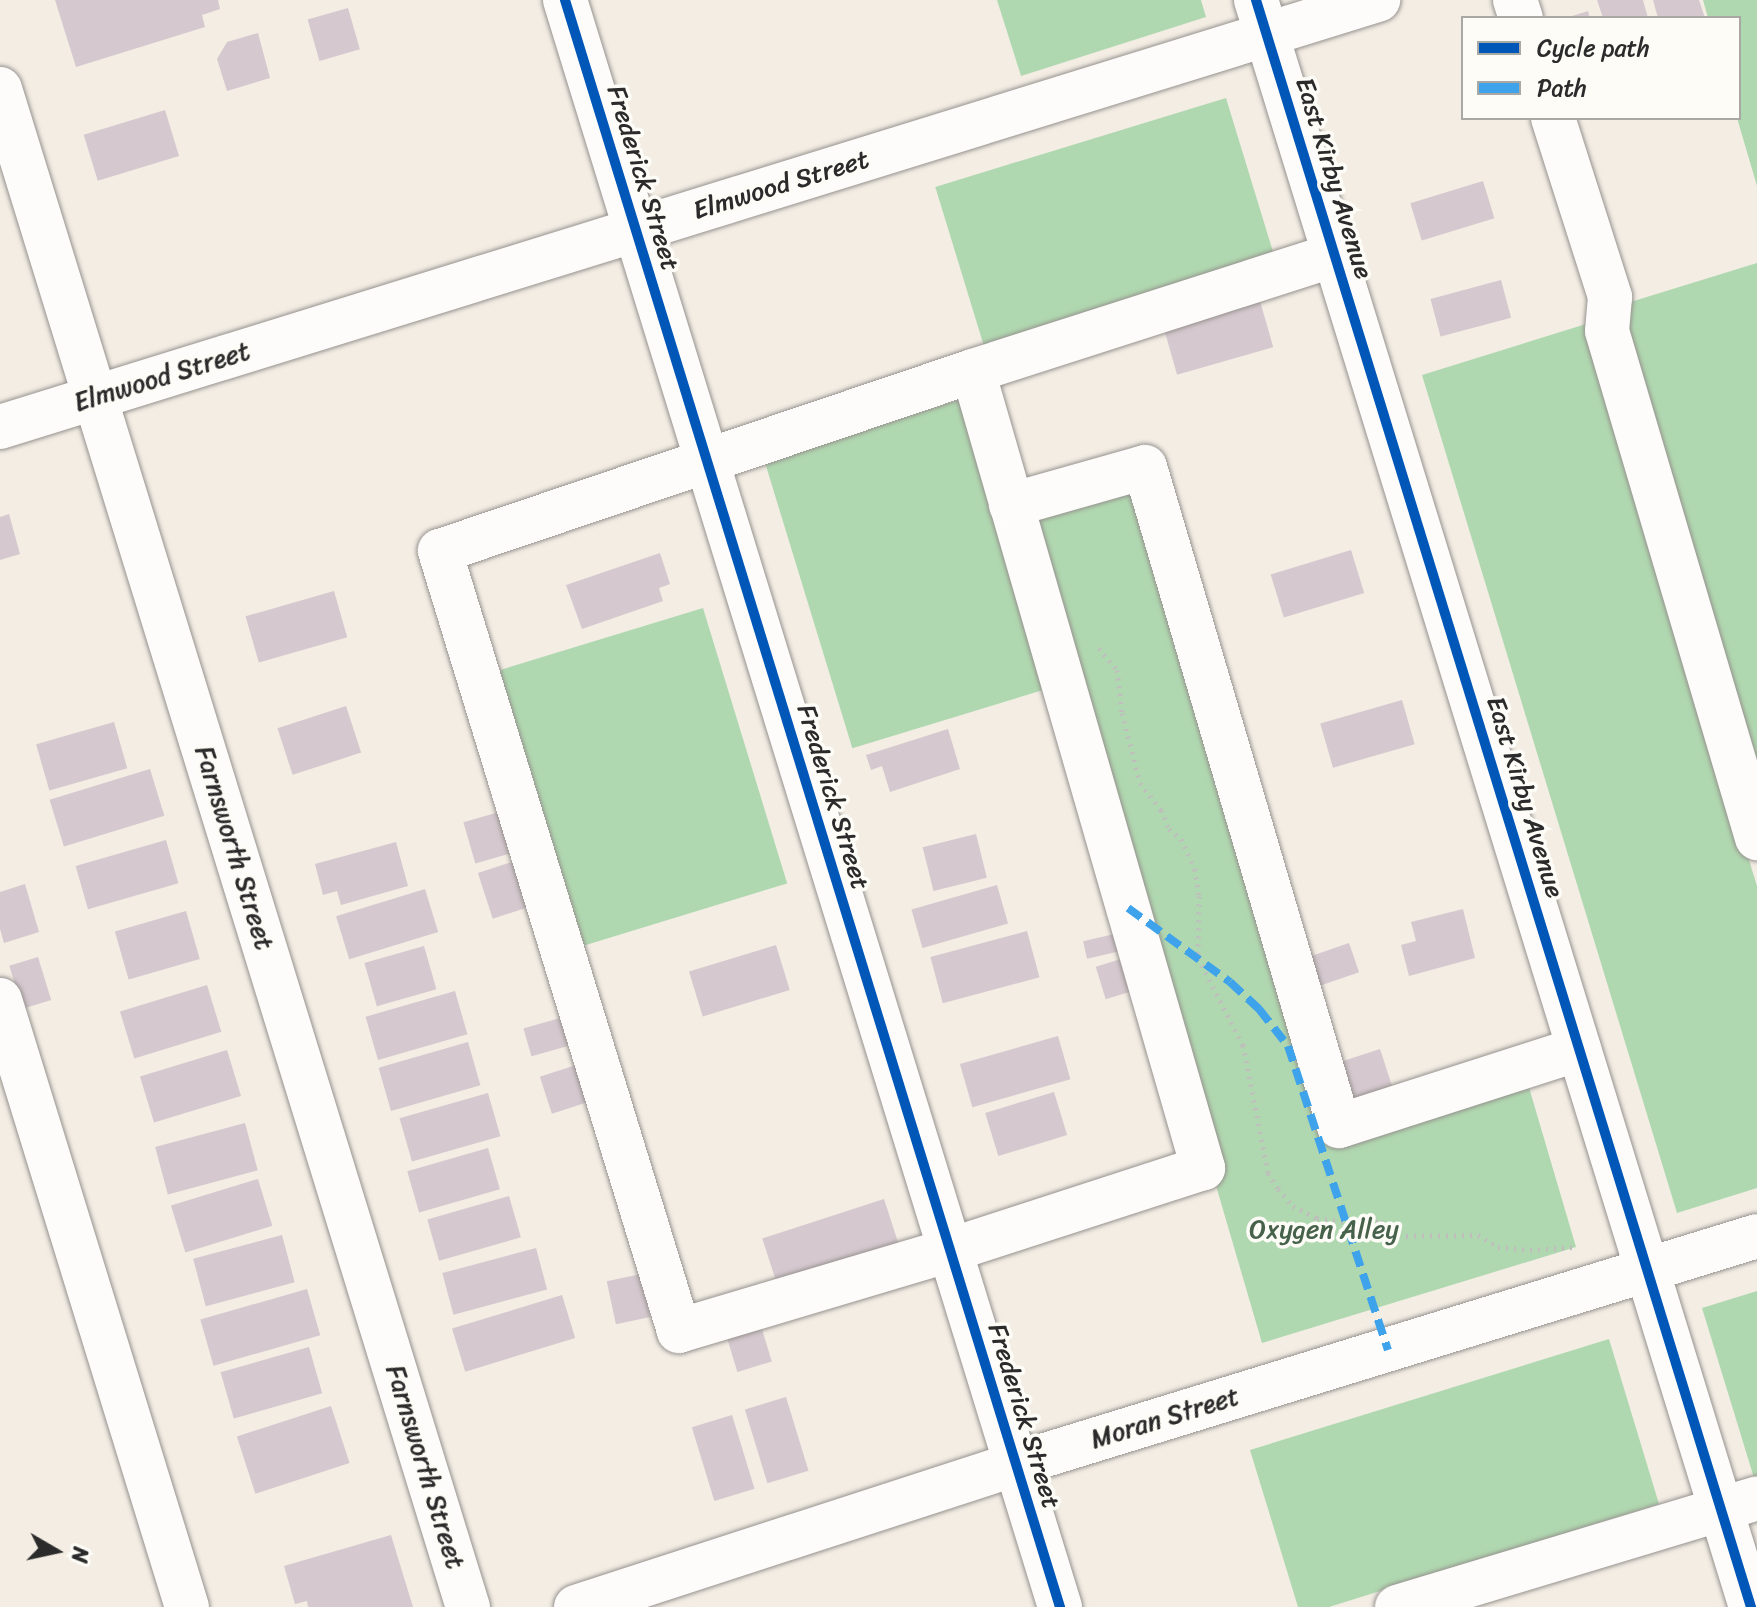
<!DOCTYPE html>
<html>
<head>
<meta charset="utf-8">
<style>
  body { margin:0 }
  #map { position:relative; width:1757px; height:1607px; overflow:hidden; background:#f3ede4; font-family:Sriracha,sans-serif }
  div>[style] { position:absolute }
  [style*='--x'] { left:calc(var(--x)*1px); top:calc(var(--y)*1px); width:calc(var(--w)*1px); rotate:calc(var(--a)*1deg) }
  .green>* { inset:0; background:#b0d8b0; transform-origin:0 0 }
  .building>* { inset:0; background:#d5c8cf; transform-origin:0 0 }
  .path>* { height:5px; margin-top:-2.5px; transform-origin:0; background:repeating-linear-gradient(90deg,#bfbebd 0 2px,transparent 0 8px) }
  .roads { filter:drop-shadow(0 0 2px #96928e) drop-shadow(0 0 2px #96928e) }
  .minor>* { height:44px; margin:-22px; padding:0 22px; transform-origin:22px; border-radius:22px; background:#fdfcfb }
  .quiet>* { height:8px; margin-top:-4px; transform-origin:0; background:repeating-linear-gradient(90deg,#3ea3eb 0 16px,transparent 0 24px) }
  .cycleway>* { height:10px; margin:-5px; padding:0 5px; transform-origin:5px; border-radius:5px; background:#0057b8 }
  span { translate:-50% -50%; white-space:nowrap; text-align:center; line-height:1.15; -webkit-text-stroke:7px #fdfcf7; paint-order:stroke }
  .street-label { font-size:26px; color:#2b2b2b }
  .park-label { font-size:26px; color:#47624b }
  .legend { position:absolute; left:1461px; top:16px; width:280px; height:104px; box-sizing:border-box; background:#fdfcf7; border:2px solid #a9a8a5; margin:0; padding:10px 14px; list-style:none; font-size:24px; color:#2b2b2b }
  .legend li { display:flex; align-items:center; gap:16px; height:40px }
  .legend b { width:40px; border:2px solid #a9a8a5 }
  .north { position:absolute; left:16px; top:1511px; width:80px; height:80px; -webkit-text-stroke:6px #fdfcf7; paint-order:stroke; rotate:99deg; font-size:22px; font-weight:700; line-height:32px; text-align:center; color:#2b2b2b }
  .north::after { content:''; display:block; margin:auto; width:28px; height:36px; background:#2b2b2b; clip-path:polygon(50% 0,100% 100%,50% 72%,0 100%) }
</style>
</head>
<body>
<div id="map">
  <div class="green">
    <i style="clip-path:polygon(997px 0,1201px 0,1206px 17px,1021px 76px)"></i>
    <i style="clip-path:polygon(1703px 0,1757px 0,1757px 186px,1737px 118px,1739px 18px,1708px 18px)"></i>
    <i style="left:1226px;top:98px;width:166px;height:304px;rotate:73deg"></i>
    <i style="clip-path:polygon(1757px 263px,1757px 775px,1618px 330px,1624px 304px)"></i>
    <i style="clip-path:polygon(1586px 324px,1757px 886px,1757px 1188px,1677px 1213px,1422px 375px)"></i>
    <i style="left:962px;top:399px;width:302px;height:207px;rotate:73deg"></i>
    <i style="clip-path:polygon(1138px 480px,1333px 1142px,1528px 1084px,1576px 1247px,1262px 1343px,1020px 515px)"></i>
    <i style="left:703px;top:608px;width:288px;height:213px;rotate:73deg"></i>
    <i style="clip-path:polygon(1757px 1291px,1757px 1478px,1754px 1478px,1702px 1308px)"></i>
    <i style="clip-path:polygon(1609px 1339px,1659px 1504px,1329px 1607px,1298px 1607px,1250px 1450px)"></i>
  </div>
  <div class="building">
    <i style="clip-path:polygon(55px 0,218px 0,220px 9px,202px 15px,205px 27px,76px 67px)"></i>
    <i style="clip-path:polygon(1597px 0,1643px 0,1648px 18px,1603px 18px)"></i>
    <i style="clip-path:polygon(1653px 0,1699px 0,1705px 18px,1658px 18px)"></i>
    <i style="left:348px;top:8px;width:43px;height:42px;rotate:74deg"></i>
    <i style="clip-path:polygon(1588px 11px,1590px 18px,1569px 18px,1569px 17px)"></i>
    <i style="clip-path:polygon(258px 33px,270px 78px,227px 91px,217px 59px,227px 42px)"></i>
    <i style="left:165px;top:110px;width:48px;height:85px;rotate:73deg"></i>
    <i style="left:1483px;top:181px;width:39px;height:76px;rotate:73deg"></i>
    <i style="left:1501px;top:280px;width:39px;height:73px;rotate:75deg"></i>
    <i style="left:1260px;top:301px;width:48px;height:100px;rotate:74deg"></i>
    <i style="clip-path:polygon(9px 514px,20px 554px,0 560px,0 517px)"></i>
    <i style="left:1351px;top:550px;width:45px;height:84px;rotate:73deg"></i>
    <i style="clip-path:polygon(660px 553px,670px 584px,659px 588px,663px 601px,582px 629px,566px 585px)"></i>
    <i style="left:334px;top:591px;width:48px;height:92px;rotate:74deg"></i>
    <i style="left:1402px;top:700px;width:46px;height:85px;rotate:74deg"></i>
    <i style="left:346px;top:706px;width:49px;height:72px;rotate:72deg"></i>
    <i style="left:114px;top:722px;width:48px;height:81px;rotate:74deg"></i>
    <i style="clip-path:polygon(948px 729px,960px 769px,890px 792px,882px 766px,871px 770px,866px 755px)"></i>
    <i style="left:150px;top:769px;width:49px;height:105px;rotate:73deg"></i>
    <i style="left:499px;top:812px;width:43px;height:37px;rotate:74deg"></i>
    <i style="left:976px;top:834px;width:45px;height:55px;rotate:76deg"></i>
    <i style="left:166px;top:840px;width:45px;height:94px;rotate:74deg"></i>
    <i style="clip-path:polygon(396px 842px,408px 886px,341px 905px,337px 891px,323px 895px,315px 864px)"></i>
    <i style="left:515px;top:861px;width:48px;height:39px;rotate:72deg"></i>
    <i style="clip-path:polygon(25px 884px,39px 932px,4px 943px,0 929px,0 892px)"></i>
    <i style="left:997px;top:885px;width:40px;height:89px;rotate:74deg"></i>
    <i style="left:425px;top:889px;width:45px;height:93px;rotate:73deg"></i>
    <i style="clip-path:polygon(1463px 909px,1475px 958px,1409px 976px,1401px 945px,1416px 941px,1411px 922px)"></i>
    <i style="left:186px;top:911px;width:50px;height:74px;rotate:74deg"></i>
    <i style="left:1027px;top:931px;width:48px;height:100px;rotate:75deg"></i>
    <i style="left:1123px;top:932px;width:18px;height:41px;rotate:77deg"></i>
    <i style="left:1349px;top:943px;width:31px;height:46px;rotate:71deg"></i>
    <i style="left:776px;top:945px;width:47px;height:91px;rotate:73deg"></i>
    <i style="left:424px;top:946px;width:45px;height:62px;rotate:74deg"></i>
    <i style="left:1134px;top:955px;width:34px;height:40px;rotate:73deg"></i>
    <i style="left:38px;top:957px;width:45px;height:30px;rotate:73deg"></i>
    <i style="left:207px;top:985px;width:49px;height:91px;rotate:73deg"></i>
    <i style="left:455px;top:991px;width:45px;height:93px;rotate:74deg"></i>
    <i style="left:560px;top:1018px;width:29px;height:38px;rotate:74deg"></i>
    <i style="left:1058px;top:1036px;width:45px;height:102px;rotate:74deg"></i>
    <i style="left:468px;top:1042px;width:45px;height:93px;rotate:74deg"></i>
    <i style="left:1380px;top:1049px;width:41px;height:41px;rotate:72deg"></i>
    <i style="left:227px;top:1050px;width:48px;height:91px;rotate:73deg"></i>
    <i style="left:576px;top:1065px;width:39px;height:38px;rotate:72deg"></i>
    <i style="left:1054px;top:1092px;width:45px;height:72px;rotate:73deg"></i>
    <i style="left:488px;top:1093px;width:45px;height:92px;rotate:74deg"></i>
    <i style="left:245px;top:1123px;width:49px;height:93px;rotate:75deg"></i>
    <i style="left:488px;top:1148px;width:43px;height:84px;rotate:74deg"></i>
    <i style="left:258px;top:1179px;width:49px;height:91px;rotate:73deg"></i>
    <i style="left:509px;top:1196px;width:43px;height:85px;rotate:74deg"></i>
    <i style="left:884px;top:1199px;width:47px;height:128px;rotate:72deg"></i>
    <i style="left:282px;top:1235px;width:49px;height:92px;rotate:75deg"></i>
    <i style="left:536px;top:1248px;width:43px;height:97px;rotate:75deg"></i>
    <i style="left:641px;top:1274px;width:44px;height:35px;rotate:78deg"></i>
    <i style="left:307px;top:1289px;width:48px;height:111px;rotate:74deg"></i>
    <i style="left:562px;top:1295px;width:45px;height:115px;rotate:73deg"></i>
    <i style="left:761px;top:1326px;width:37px;height:36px;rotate:73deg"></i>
    <i style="left:309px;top:1347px;width:48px;height:92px;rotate:74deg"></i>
    <i style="left:786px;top:1397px;width:77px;height:43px;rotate:73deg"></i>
    <i style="left:331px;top:1406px;width:60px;height:99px;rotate:72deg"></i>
    <i style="left:732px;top:1415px;width:77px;height:42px;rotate:73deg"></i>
    <i style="clip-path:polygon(391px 1535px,413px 1607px,308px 1607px,307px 1601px,295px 1604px,284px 1566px)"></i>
  </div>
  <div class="path">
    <i style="--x:1099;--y:648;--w:28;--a:51"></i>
    <i style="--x:1117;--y:670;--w:43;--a:83.4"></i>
    <i style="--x:1122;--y:713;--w:72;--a:75.6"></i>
    <i style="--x:1140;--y:783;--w:34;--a:52"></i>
    <i style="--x:1161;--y:810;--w:21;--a:67"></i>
    <i style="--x:1169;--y:829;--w:16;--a:40"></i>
    <i style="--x:1181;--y:839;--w:33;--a:65"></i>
    <i style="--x:1195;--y:869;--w:27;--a:82"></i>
    <i style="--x:1199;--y:896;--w:62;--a:90.9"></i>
    <i style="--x:1198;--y:958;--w:98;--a:62.7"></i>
    <i style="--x:1243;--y:1045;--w:130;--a:78.9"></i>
    <i style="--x:1268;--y:1173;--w:19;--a:58"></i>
    <i style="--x:1278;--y:1189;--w:23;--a:49"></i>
    <i style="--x:1293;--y:1206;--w:27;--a:27"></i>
    <i style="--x:1317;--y:1218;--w:43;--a:7.9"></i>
    <i style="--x:1360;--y:1224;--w:20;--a:-9"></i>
    <i style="--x:1380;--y:1221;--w:23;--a:40"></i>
    <i style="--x:1398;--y:1236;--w:80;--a:-0.7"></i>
    <i style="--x:1478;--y:1235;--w:23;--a:31"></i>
    <i style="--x:1498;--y:1247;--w:32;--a:5"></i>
    <i style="--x:1530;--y:1250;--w:44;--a:-3.9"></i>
  </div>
  <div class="roads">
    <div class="minor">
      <i style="--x:565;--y:0;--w:1682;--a:72.88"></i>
      <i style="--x:1256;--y:0;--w:1682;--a:72.88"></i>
      <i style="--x:1515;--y:0;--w:19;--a:72"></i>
      <i style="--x:0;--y:89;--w:1589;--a:72.87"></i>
      <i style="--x:1553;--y:118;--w:188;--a:72.3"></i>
      <i style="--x:1610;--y:297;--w:34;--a:95"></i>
      <i style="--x:1607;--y:331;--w:529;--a:73.52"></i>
      <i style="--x:973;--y:371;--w:830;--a:73.9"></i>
      <i style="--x:1203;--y:1168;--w:266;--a:162"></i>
      <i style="--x:950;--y:1250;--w:283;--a:163.4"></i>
      <i style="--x:679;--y:1331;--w:816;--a:-107.04"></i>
      <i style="--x:440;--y:551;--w:563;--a:-18.66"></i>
      <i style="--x:973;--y:371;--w:380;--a:-17.8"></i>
      <i style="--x:0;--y:427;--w:1443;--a:-17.22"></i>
      <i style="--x:1011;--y:505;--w:139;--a:-15.8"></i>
      <i style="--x:1145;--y:467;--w:687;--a:73.6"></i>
      <i style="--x:1339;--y:1126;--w:252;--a:-17.8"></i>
      <i style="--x:0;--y:1000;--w:635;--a:72.88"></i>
      <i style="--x:576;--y:1607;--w:463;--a:-18"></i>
      <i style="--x:1016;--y:1464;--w:775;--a:-17.1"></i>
      <i style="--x:1397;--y:1607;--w:376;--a:-16.8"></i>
    </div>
  </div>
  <div class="quiet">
    <i style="--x:1128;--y:908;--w:126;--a:36"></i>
    <i style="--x:1230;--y:982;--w:40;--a:43"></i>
    <i style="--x:1259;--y:1009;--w:47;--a:51.9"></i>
    <i style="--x:1288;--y:1046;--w:320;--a:71.8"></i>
  </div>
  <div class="cycleway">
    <i style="--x:565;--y:0;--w:1682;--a:72.88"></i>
    <i style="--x:1256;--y:0;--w:1682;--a:72.88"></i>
  </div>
  <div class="street-label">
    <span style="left:643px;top:178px;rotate:73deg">Frederick Street</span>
    <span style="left:1334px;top:178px;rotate:73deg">East Kirby Avenue</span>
    <span style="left:781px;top:185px;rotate:-17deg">Elmwood Street</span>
    <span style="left:162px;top:377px;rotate:-17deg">Elmwood Street</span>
    <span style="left:833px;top:797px;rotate:73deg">Frederick Street</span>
    <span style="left:1525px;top:797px;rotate:73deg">East Kirby Avenue</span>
    <span style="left:234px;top:848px;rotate:73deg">Farnsworth Street</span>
    <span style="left:1024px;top:1416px;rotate:73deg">Frederick Street</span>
    <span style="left:1165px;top:1418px;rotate:-17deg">Moran Street</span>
    <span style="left:425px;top:1467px;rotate:73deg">Farnsworth Street</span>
  </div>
  <div class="park-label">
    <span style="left:1324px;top:1230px">Oxygen Alley</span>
  </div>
  <ul class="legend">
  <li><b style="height:10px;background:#0057b8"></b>Cycle path</li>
  <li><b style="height:10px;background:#3ea3eb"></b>Path</li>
  </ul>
  <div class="north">N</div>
</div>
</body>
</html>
